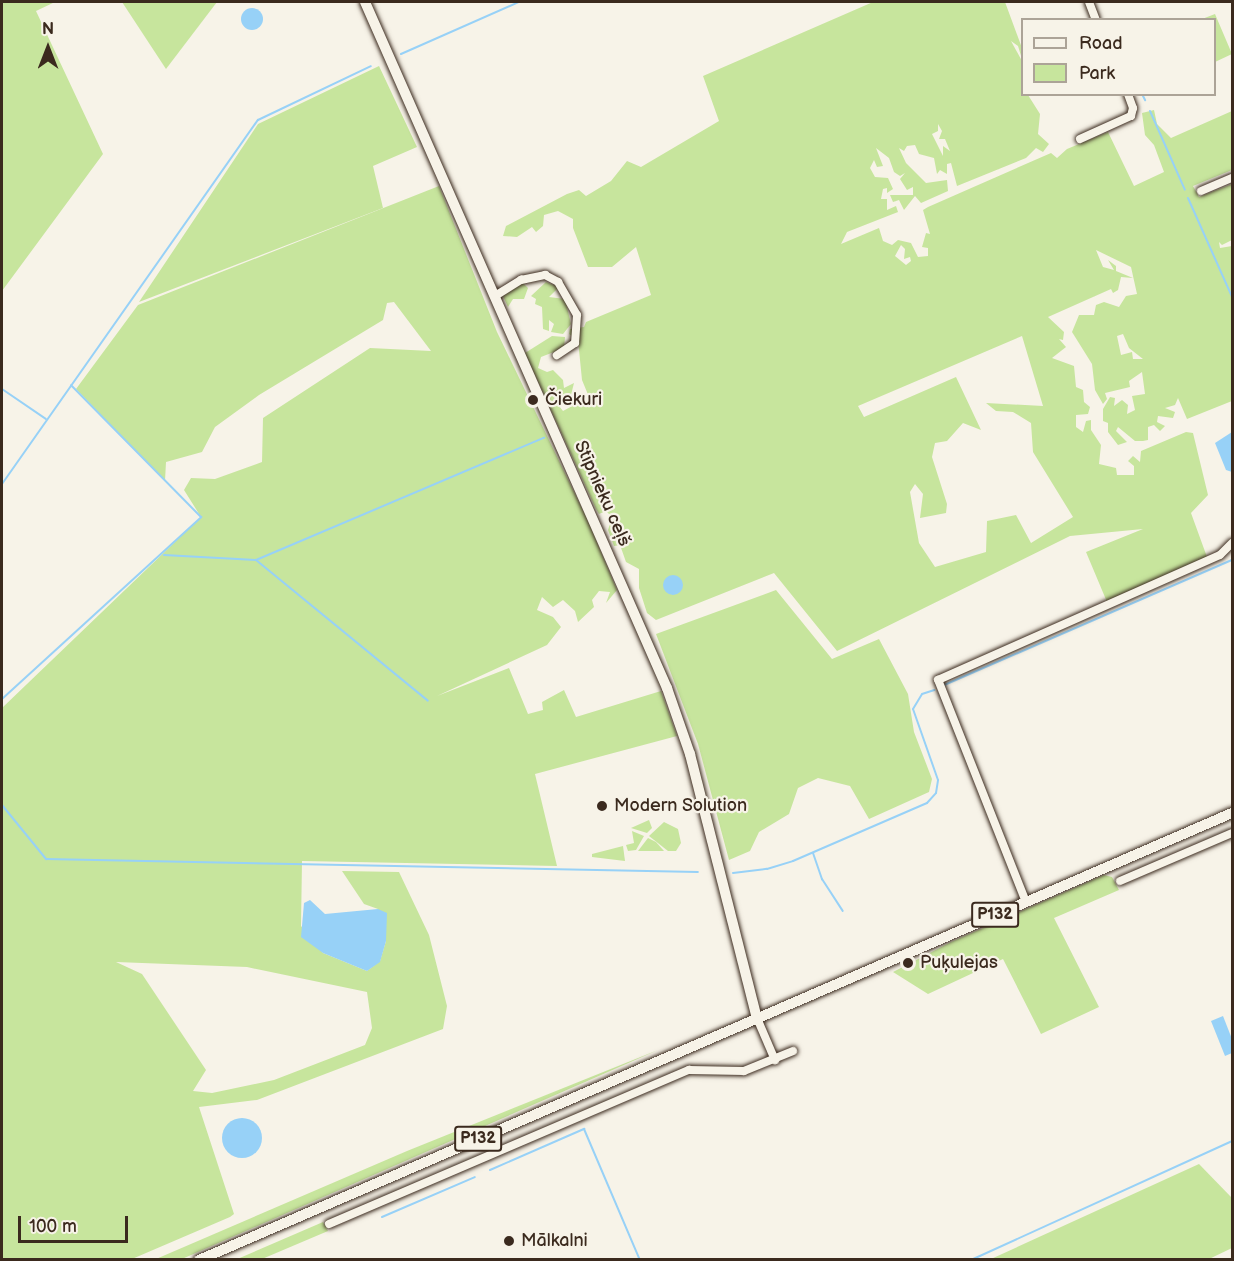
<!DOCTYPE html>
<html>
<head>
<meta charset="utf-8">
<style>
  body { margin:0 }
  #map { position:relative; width:1234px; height:1261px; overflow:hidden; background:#f7f3e8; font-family:"Balsamiq Sans",sans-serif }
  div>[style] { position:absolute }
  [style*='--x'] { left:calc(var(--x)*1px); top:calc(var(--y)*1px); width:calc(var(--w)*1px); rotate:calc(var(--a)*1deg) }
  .green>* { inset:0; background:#c7e59d }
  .water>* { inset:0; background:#97d1f7 }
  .round { border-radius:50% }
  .stream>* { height:2px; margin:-1px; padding:0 1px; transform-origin:1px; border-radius:1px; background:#97d1f7 }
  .roads { filter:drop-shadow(0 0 2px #3b2a1e) drop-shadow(0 0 2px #3b2a1e) }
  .minor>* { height:8px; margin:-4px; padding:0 4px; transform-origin:4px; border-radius:4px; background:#f7f3e8 }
  .major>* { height:10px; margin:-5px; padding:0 5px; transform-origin:5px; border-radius:5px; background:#f7f3e8 }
  .dots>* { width:16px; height:16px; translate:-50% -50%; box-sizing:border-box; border:3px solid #f7f3e8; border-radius:50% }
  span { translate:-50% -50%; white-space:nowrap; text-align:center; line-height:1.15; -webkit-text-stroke:4.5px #f7f3e8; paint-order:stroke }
  .shield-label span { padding:2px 4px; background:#f7f3e8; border:2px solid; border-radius:4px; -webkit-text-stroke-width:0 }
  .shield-label { font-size:16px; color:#3b2a1e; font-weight:700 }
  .poi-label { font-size:18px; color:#3b2a1e }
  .left { translate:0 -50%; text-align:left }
  .street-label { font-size:18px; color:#3b2a1e }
  .frame { position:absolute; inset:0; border:3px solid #3b2a1e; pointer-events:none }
  .legend { position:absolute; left:1021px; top:18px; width:195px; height:78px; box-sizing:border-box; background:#f7f3e8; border:2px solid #aca397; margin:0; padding:8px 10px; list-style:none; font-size:18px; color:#3b2a1e }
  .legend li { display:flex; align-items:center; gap:12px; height:30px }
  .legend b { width:30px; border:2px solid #aca397 }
  .north { position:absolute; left:18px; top:18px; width:60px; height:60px; -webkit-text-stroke:4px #f7f3e8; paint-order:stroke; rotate:0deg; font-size:16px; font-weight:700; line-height:24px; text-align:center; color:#3b2a1e }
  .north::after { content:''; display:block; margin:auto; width:21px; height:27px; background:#3b2a1e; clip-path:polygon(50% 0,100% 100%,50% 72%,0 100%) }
  .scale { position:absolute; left:18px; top:1216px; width:110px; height:27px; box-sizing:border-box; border:3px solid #3b2a1e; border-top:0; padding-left:8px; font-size:18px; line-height:21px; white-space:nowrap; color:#3b2a1e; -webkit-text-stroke:4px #f7f3e8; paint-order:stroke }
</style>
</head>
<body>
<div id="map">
  <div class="green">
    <i style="clip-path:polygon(2px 2px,55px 2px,36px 11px,103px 154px,2px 291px)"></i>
    <i style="clip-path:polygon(122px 2px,217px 2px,166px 69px)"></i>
    <i style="clip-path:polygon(evenodd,873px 2px,1005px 2px,1022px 48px,1022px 59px,1018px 46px,1011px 41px,1022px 61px,1022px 94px,1028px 95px,1040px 114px,1038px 134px,1049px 144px,1043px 152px,1036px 148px,1026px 158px,957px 186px,951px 163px,947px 164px,947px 174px,940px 170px,937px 174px,934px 158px,919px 154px,915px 145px,907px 146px,904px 151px,899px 148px,906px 163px,926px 183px,947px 180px,948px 191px,921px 203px,915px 196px,904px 210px,899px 200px,893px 202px,890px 195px,913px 195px,913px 187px,907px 190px,900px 179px,905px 173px,900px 176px,894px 172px,889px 158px,876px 148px,883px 166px,877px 167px,874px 160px,870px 168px,875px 177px,888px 178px,893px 189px,887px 193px,887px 188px,883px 189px,881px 199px,887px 199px,887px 210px,896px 206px,898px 212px,847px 232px,841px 244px,879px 228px,883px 241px,892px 245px,898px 240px,911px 243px,918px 257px,928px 256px,928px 248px,922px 247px,926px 233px,930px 234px,923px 210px,928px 207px,1051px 153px,1057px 158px,1067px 149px,1108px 132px,1134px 186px,1164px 172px,1154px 145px,1145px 135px,1142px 113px,1154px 110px,1157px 124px,1171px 138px,1232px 111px,1232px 170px,1193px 186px,1199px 197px,1232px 184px,1232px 240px,1222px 245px,1219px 242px,1220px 248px,1232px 246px,1232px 401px,1187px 419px,1178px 398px,1175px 405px,1165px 408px,1175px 412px,1173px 418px,1158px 416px,1157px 422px,1165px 426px,1160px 431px,1154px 425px,1148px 427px,1148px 440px,1143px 441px,1135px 441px,1118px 427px,1116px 431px,1127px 442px,1118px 445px,1108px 432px,1108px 423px,1103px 421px,1103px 409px,1110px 397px,1115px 398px,1114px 406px,1122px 400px,1128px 405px,1127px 414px,1135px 410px,1132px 396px,1145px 394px,1142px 372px,1129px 381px,1130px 387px,1105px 393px,1107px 399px,1103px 404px,1095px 390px,1092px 364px,1072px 332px,1079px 315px,1094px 315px,1096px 305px,1104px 302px,1119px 307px,1126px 296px,1137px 294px,1131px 267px,1096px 250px,1103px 267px,1114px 270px,1108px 260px,1116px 266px,1116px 271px,1133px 278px,1121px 277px,1118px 290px,1113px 293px,1111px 289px,1048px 317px,1064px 332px,1063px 340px,1059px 339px,1066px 347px,1052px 358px,1074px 366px,1076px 387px,1083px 390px,1084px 402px,1090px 407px,1088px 414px,1076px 415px,1076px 427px,1083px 432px,1086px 421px,1091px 420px,1091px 430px,1101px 445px,1099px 464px,1116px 468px,1117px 475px,1134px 475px,1134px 466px,1128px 461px,1133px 456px,1140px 462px,1141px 451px,1186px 432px,1193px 433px,1208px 495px,1191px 513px,1207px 557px,1107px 602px,1086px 552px,1143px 529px,1070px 536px,837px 651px,774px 573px,656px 620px,647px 613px,639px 588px,639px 569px,626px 562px,620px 545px,614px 546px,608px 530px,612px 517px,606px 511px,599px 514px,596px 509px,525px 353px,552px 336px,565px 337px,564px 348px,541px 357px,538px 368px,547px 372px,553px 370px,563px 380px,564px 388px,574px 383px,569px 403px,559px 406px,563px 411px,589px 397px,582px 380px,578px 340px,569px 334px,570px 329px,584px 327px,586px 322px,651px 295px,636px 247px,612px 267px,588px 267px,573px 228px,573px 219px,558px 211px,544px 215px,543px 226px,536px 232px,532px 227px,517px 237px,503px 236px,506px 226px,567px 194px,579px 190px,586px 196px,611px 181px,627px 161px,641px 167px,719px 121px,703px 76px,873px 2px,938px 124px,942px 131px,939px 139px,945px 139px,950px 151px,943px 146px,943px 156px,932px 134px,938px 131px,938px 124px,873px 2px,901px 245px,905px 249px,904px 259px,910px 257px,911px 261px,906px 265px,895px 256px,901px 245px,873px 2px,1123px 334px,1129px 348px,1143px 359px,1133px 359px,1132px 352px,1121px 355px,1117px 336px,1123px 334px,873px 2px,1022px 336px,1043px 406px,986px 403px,996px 411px,1013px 412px,1031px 423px,1033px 452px,1073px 517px,1031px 543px,1016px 515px,987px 521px,986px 552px,935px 567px,919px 543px,910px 492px,915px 484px,923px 494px,920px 518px,946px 513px,947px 504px,932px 457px,935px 443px,947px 441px,963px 423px,981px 430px,956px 377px,864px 417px,858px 406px,1022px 336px)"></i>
    <i style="clip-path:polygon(1215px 14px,1232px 54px,1215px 62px,1214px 20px,1202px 19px)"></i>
    <i style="clip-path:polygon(379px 66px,417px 147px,373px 166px,383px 208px,139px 302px,258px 124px)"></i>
    <i style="clip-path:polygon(evenodd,439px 186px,497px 332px,588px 521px,617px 590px,606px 603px,610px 592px,599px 591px,592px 600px,594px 607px,578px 622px,575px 611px,563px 600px,553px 607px,542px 597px,537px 610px,553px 617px,561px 627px,547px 645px,437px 696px,509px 668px,528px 714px,543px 710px,542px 702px,564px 690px,576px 717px,661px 691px,677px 736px,535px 774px,557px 866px,302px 861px,301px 926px,323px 953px,367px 971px,380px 961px,386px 941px,378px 909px,364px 904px,342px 871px,399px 872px,429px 935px,447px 1006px,443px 1029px,257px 1100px,199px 1107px,234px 1214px,230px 1217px,132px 1259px,2px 1260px,2px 708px,201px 517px,184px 490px,191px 478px,215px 479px,262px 462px,263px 418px,370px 348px,431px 351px,394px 302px,387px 303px,383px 320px,259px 395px,215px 427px,202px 452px,166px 462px,165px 481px,76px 389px,138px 305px,439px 186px,116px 962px,247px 967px,367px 992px,372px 1028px,365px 1045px,274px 1080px,212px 1093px,193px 1091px,206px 1070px,142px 974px,116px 962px)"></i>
    <i style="clip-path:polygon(546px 282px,559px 287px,549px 297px,565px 299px,571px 324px,563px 334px,551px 332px,554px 324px,549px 320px,549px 331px,543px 329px,542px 307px,535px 304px,536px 299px,531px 296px)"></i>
    <i style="clip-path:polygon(523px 283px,528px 288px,524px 299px,513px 299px,508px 307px,503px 296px)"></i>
    <i style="clip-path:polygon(776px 590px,832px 659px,879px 639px,908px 694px,914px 732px,932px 779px,929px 792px,869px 819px,850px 786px,818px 778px,798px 788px,789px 814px,759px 832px,750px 851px,729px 860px,698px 744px,656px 634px)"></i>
    <i style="clip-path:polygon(649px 820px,652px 828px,647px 833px,631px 828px)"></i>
    <i style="clip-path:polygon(664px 822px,678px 829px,681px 843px,676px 851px,668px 851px,649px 836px)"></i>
    <i style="clip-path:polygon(632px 831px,644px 836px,636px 850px,628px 851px,626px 845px,634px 843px)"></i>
    <i style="clip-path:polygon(648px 838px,656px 842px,664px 851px,638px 851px)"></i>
    <i style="clip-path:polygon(623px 846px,625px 861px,592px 857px,592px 854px)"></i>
    <i style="clip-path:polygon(1104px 875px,1112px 877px,1119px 890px,1054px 918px,1099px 1007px,1041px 1034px,1003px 959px,928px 994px,893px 972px,951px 942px)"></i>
    <i style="clip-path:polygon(658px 1050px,182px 1259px,156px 1259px,407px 1151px)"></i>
    <i style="clip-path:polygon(1199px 1164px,1232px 1198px,1232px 1248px,1207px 1260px,991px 1259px)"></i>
    <i style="clip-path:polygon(323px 1222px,328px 1231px,262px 1259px,235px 1260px)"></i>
  </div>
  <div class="water">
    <i class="round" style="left:241px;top:8px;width:22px;height:22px"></i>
    <i style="clip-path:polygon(1232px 432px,1232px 472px,1226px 470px,1215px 443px)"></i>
    <i class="round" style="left:663px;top:575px;width:20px;height:20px"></i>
    <i style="clip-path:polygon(310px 900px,325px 914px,378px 909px,387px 913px,386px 941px,380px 962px,367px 971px,323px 953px,301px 937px,304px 903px)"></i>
    <i style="clip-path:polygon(1223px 1016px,1232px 1039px,1232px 1053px,1225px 1056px,1211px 1021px)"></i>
    <i class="round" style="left:222px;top:1118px;width:40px;height:40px"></i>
  </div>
  <div class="stream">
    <i style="--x:401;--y:54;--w:129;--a:-23.8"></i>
    <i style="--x:1142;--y:94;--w:7;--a:63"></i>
    <i style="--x:1150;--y:111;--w:86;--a:66.1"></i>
    <i style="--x:1188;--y:198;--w:108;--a:66"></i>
    <i style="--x:2;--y:389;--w:53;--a:34.3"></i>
    <i style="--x:2;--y:484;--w:445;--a:-54.9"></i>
    <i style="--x:258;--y:120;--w:125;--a:-25.5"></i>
    <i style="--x:164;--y:555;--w:92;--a:3.1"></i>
    <i style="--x:256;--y:560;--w:313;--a:-23"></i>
    <i style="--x:256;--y:560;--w:222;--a:39.3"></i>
    <i style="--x:942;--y:686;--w:316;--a:-23.5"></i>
    <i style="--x:2;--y:699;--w:270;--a:-42.4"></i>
    <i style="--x:201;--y:517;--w:185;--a:-134.6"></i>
    <i style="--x:2;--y:805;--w:70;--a:50.8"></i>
    <i style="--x:46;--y:859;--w:652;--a:1.14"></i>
    <i style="--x:813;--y:853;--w:28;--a:71"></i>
    <i style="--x:822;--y:879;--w:38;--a:57"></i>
    <i style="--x:733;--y:873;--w:34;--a:-7"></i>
    <i style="--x:767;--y:869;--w:27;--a:-17"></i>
    <i style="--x:793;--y:861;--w:146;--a:-23.4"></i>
    <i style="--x:927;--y:803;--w:13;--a:-48"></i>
    <i style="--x:936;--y:793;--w:13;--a:-81"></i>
    <i style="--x:938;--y:780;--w:75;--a:-109.4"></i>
    <i style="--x:913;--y:709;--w:17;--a:-59"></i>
    <i style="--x:922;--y:694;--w:13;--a:-18"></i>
    <i style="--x:490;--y:1170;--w:103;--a:-23.6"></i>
    <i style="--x:584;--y:1129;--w:142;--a:66.9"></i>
    <i style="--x:382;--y:1217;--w:101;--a:-23.3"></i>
    <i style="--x:971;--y:1260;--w:287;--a:-24.5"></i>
  </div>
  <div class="roads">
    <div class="minor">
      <i style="--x:1089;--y:2;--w:19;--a:69"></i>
      <i style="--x:1080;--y:139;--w:56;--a:-24.3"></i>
      <i style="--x:1131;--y:116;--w:8;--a:-76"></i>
      <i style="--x:1133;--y:108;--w:15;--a:-110"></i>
      <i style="--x:1201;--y:191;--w:34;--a:-23"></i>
      <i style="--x:495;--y:296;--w:31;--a:-32"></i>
      <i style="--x:521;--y:280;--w:25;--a:-12"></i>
      <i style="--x:545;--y:275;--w:15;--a:28"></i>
      <i style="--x:558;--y:282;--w:38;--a:60"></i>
      <i style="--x:577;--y:315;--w:28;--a:94"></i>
      <i style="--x:575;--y:343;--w:22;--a:146"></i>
      <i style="--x:1120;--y:881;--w:122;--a:-23.2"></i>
      <i style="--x:1026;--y:902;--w:239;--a:-111.6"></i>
      <i style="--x:938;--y:680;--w:308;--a:-23.9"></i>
      <i style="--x:1220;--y:555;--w:17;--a:-45"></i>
      <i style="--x:757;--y:1018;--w:46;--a:66.8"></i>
      <i style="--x:329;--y:1224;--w:392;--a:-23.2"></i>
      <i style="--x:689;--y:1070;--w:55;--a:1"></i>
      <i style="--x:744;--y:1071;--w:53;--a:-22.2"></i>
    </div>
    <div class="major">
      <i style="--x:365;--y:2;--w:750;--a:66.24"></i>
      <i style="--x:667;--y:688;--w:70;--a:70.8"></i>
      <i style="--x:690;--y:754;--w:272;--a:75.8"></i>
      <i style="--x:199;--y:1260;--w:1126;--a:-23.4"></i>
    </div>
  </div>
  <div class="dots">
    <i style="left:533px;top:400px;background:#3b2a1e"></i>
    <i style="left:602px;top:806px;background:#3b2a1e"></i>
    <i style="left:908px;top:963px;background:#3b2a1e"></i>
    <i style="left:509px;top:1241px;background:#3b2a1e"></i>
  </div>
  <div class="shield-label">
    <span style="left:995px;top:915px">P132</span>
    <span style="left:478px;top:1139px">P132</span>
  </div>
  <div class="poi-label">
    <span class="left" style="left:545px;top:400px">Čiekuri</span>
    <span class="left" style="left:614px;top:806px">Modern Solution</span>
    <span class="left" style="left:920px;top:963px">Puķulejas</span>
    <span class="left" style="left:521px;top:1241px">Mālkalni</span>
  </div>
  <div class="street-label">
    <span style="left:602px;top:494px;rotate:66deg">Stīpnieku ceļš</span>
  </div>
  <div class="frame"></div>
  <ul class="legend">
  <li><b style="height:8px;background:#f7f3e8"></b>Road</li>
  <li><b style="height:16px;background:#c7e59d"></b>Park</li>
  </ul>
  <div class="north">N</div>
  <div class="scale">100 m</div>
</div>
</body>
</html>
